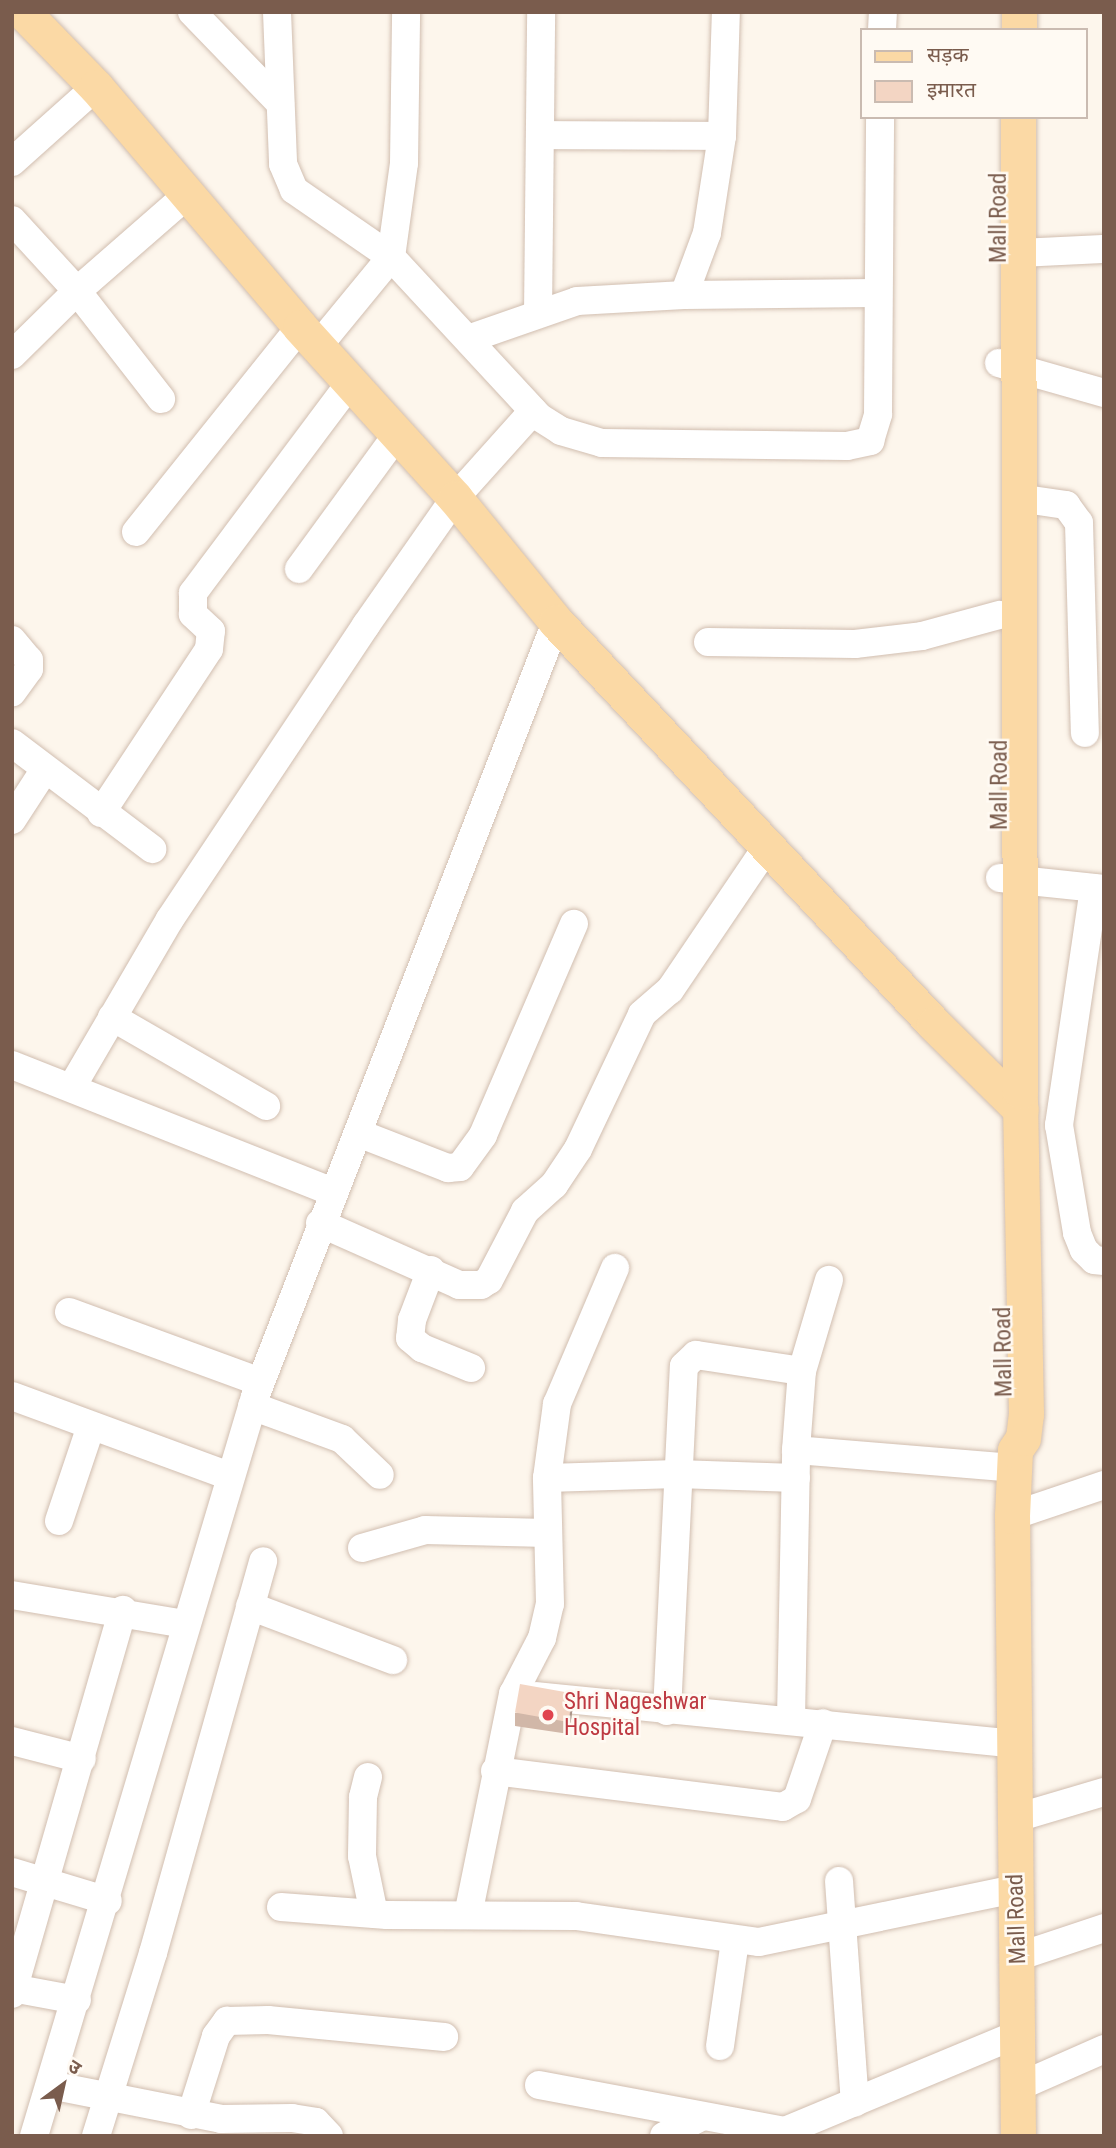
<!DOCTYPE html>
<html>
<head>
<meta charset="utf-8">
<style>
  body { margin:0 }
  #map { position:relative; width:1116px; height:2148px; overflow:hidden; background:#fdf6ec; font-family:"Roboto Condensed","Noto Sans Devanagari",sans-serif }
  div>[style] { position:absolute }
  [style*='--x'] { left:calc(var(--x)*1px); top:calc(var(--y)*1px); width:calc(var(--w)*1px); rotate:calc(var(--a)*1deg) }
  .roads { filter:drop-shadow(0 0 2px #d1beb0) drop-shadow(0 0 2px #d1beb0) }
  .minor>* { height:28px; margin:-14px; padding:0 14px; transform-origin:14px; border-radius:14px; background:#fff }
  .major>* { height:35px; margin:-17.5px; padding:0 17.5px; transform-origin:17.5px; border-radius:17.5px; background:#fbd9a5 }
  .wall>* { inset:0; background:#d1b7a8 }
  .shaded-wall>* { inset:0; background:#aa9588 }
  .building>* { inset:0; background:#f3d5c3; transform-origin:0 0 }
  .dots>* { width:19px; height:19px; translate:-50% -50%; box-sizing:border-box; border:4px solid #fffaf3; border-radius:50% }
  span { translate:-50% -50%; white-space:nowrap; text-align:center; line-height:1.15; -webkit-text-stroke:5px #fffaf3; paint-order:stroke }
  .street-label { font-size:23px; color:#7a5c4d }
  .health-label { font-size:23px; color:#be3a42 }
  .left { translate:0 -50%; text-align:left }
  .frame { position:absolute; inset:0; border:14px solid #7a5c4d; pointer-events:none }
  .legend { position:absolute; left:860px; top:28px; width:228px; height:91px; box-sizing:border-box; background:#fffaf3; border:2px solid #cabbb1; margin:0; padding:9px 12px; list-style:none; font-size:21px; color:#7a5c4d }
  .legend li { display:flex; align-items:center; gap:14px; height:35px }
  .legend b { width:35px; border:2px solid #cabbb1 }
  .north { position:absolute; left:28px; top:2050px; width:70px; height:70px; -webkit-text-stroke:5px #fffaf3; paint-order:stroke; rotate:33deg; font-size:19px; font-weight:700; line-height:28px; text-align:center; color:#7a5c4d }
  .north::after { content:''; display:block; margin:auto; width:24px; height:32px; background:#7a5c4d; clip-path:polygon(50% 0,100% 100%,50% 72%,0 100%) }
</style>
</head>
<body>
<div id="map">
  <div class="roads">
    <div class="minor">
      <i style="--x:192;--y:12;--w:127;--a:46"></i>
      <i style="--x:277;--y:12;--w:152;--a:87.7"></i>
      <i style="--x:283;--y:164;--w:28;--a:67"></i>
      <i style="--x:294;--y:190;--w:118;--a:34.6"></i>
      <i style="--x:391;--y:257;--w:218;--a:47.2"></i>
      <i style="--x:539;--y:417;--w:26;--a:32"></i>
      <i style="--x:561;--y:431;--w:43;--a:16.3"></i>
      <i style="--x:602;--y:443;--w:245;--a:0.7"></i>
      <i style="--x:847;--y:446;--w:24;--a:-12"></i>
      <i style="--x:870;--y:441;--w:28;--a:-73"></i>
      <i style="--x:878;--y:414;--w:297;--a:-89.6"></i>
      <i style="--x:882;--y:30;--w:18;--a:-87"></i>
      <i style="--x:540;--y:135;--w:182;--a:0.3"></i>
      <i style="--x:722;--y:136;--w:98;--a:98.8"></i>
      <i style="--x:707;--y:233;--w:66;--a:110.4"></i>
      <i style="--x:722;--y:136;--w:124;--a:-88.2"></i>
      <i style="--x:12;--y:162;--w:113;--a:-41.8"></i>
      <i style="--x:12;--y:220;--w:96;--a:47.5"></i>
      <i style="--x:77;--y:291;--w:137;--a:52.1"></i>
      <i style="--x:1018;--y:253;--w:86;--a:-2.7"></i>
      <i style="--x:538;--y:314;--w:302;--a:-89.4"></i>
      <i style="--x:468;--y:339;--w:115;--a:-19.2"></i>
      <i style="--x:577;--y:301;--w:107;--a:-3.2"></i>
      <i style="--x:684;--y:295;--w:192;--a:-0.6"></i>
      <i style="--x:318;--y:346;--w:115;--a:-50.6"></i>
      <i style="--x:391;--y:257;--w:95;--a:-82.1"></i>
      <i style="--x:404;--y:163;--w:151;--a:-89.2"></i>
      <i style="--x:12;--y:355;--w:91;--a:-44.6"></i>
      <i style="--x:77;--y:291;--w:147;--a:-41.1"></i>
      <i style="--x:999;--y:363;--w:109;--a:15.9"></i>
      <i style="--x:1018;--y:498;--w:49;--a:8.3"></i>
      <i style="--x:1066;--y:505;--w:22;--a:54"></i>
      <i style="--x:1079;--y:523;--w:210;--a:88.4"></i>
      <i style="--x:136;--y:532;--w:263;--a:-51.3"></i>
      <i style="--x:299;--y:569;--w:168;--a:-53.9"></i>
      <i style="--x:12;--y:640;--w:26;--a:50"></i>
      <i style="--x:29;--y:660;--w:9;--a:90"></i>
      <i style="--x:29;--y:669;--w:29;--a:126"></i>
      <i style="--x:708;--y:642;--w:147;--a:0.8"></i>
      <i style="--x:855;--y:644;--w:67;--a:-6.8"></i>
      <i style="--x:922;--y:636;--w:80;--a:-15.3"></i>
      <i style="--x:12;--y:743;--w:176;--a:37.1"></i>
      <i style="--x:101;--y:813;--w:196;--a:-56.6"></i>
      <i style="--x:209;--y:649;--w:18;--a:-84"></i>
      <i style="--x:211;--y:631;--w:25;--a:-137"></i>
      <i style="--x:193;--y:614;--w:21;--a:-90"></i>
      <i style="--x:193;--y:593;--w:264;--a:-53.2"></i>
      <i style="--x:12;--y:820;--w:61;--a:-57.1"></i>
      <i style="--x:1000;--y:878;--w:105;--a:6"></i>
      <i style="--x:1094;--y:888;--w:240;--a:98.4"></i>
      <i style="--x:1059;--y:1125;--w:109;--a:80.5"></i>
      <i style="--x:1077;--y:1233;--w:18;--a:68"></i>
      <i style="--x:1084;--y:1250;--w:14;--a:45"></i>
      <i style="--x:1094;--y:1260;--w:10;--a:6"></i>
      <i style="--x:112;--y:1017;--w:178;--a:30"></i>
      <i style="--x:12;--y:1065;--w:344;--a:21.6"></i>
      <i style="--x:73;--y:1085;--w:192;--a:-59.7"></i>
      <i style="--x:170;--y:919;--w:353;--a:-56.3"></i>
      <i style="--x:366;--y:625;--w:155;--a:-55"></i>
      <i style="--x:455;--y:498;--w:117;--a:-48.1"></i>
      <i style="--x:358;--y:1133;--w:97;--a:21.3"></i>
      <i style="--x:448;--y:1168;--w:12;--a:-5"></i>
      <i style="--x:460;--y:1167;--w:39;--a:-54"></i>
      <i style="--x:483;--y:1135;--w:230;--a:-66.7"></i>
      <i style="--x:320;--y:1223;--w:152;--a:24"></i>
      <i style="--x:459;--y:1285;--w:22;--a:0"></i>
      <i style="--x:481;--y:1285;--w:9;--a:-32"></i>
      <i style="--x:489;--y:1280;--w:78;--a:-62.4"></i>
      <i style="--x:525;--y:1211;--w:39;--a:-42"></i>
      <i style="--x:554;--y:1185;--w:43;--a:-56.3"></i>
      <i style="--x:578;--y:1149;--w:149;--a:-64.6"></i>
      <i style="--x:642;--y:1014;--w:37;--a:-41"></i>
      <i style="--x:670;--y:990;--w:173;--a:-55.9"></i>
      <i style="--x:431;--y:1270;--w:53;--a:110.8"></i>
      <i style="--x:412;--y:1320;--w:18;--a:96"></i>
      <i style="--x:410;--y:1338;--w:16;--a:40"></i>
      <i style="--x:422;--y:1348;--w:53;--a:22.2"></i>
      <i style="--x:69;--y:1312;--w:203;--a:20.1"></i>
      <i style="--x:12;--y:1396;--w:232;--a:20.2"></i>
      <i style="--x:252;--y:1406;--w:96;--a:20.1"></i>
      <i style="--x:342;--y:1439;--w:52;--a:43.5"></i>
      <i style="--x:796;--y:1450;--w:219;--a:4.7"></i>
      <i style="--x:547;--y:1478;--w:130;--a:-1.8"></i>
      <i style="--x:677;--y:1474;--w:119;--a:1.9"></i>
      <i style="--x:1012;--y:1516;--w:97;--a:-18.6"></i>
      <i style="--x:59;--y:1521;--w:100;--a:-71.4"></i>
      <i style="--x:362;--y:1548;--w:66;--a:-15.9"></i>
      <i style="--x:425;--y:1530;--w:122;--a:1.4"></i>
      <i style="--x:12;--y:1595;--w:175;--a:9.5"></i>
      <i style="--x:250;--y:1606;--w:153;--a:20.7"></i>
      <i style="--x:536;--y:1696;--w:483;--a:5.7"></i>
      <i style="--x:667;--y:1711;--w:345;--a:-87.2"></i>
      <i style="--x:684;--y:1366;--w:16;--a:-43"></i>
      <i style="--x:696;--y:1355;--w:107;--a:8.6"></i>
      <i style="--x:791;--y:1719;--w:269;--a:-88.9"></i>
      <i style="--x:796;--y:1450;--w:79;--a:-85.7"></i>
      <i style="--x:802;--y:1371;--w:95;--a:-73.5"></i>
      <i style="--x:12;--y:1741;--w:72;--a:14.4"></i>
      <i style="--x:495;--y:1771;--w:290;--a:7.1"></i>
      <i style="--x:783;--y:1807;--w:16;--a:-30"></i>
      <i style="--x:797;--y:1799;--w:80;--a:-71.1"></i>
      <i style="--x:368;--y:1777;--w:21;--a:104"></i>
      <i style="--x:363;--y:1797;--w:59;--a:91"></i>
      <i style="--x:362;--y:1856;--w:59;--a:78.3"></i>
      <i style="--x:1016;--y:1818;--w:92;--a:-16.5"></i>
      <i style="--x:12;--y:1872;--w:100;--a:16.8"></i>
      <i style="--x:839;--y:1881;--w:222;--a:85.9"></i>
      <i style="--x:281;--y:1907;--w:106;--a:4.3"></i>
      <i style="--x:387;--y:1915;--w:189;--a:0.3"></i>
      <i style="--x:576;--y:1916;--w:185;--a:8.1"></i>
      <i style="--x:759;--y:1942;--w:260;--a:-11.7"></i>
      <i style="--x:468;--y:1915;--w:226;--a:-78.5"></i>
      <i style="--x:513;--y:1694;--w:63;--a:-62.6"></i>
      <i style="--x:542;--y:1638;--w:35;--a:-77"></i>
      <i style="--x:550;--y:1604;--w:126;--a:-91.4"></i>
      <i style="--x:547;--y:1478;--w:75;--a:-82.3"></i>
      <i style="--x:557;--y:1404;--w:148;--a:-66.9"></i>
      <i style="--x:1020;--y:1956;--w:89;--a:-18.4"></i>
      <i style="--x:12;--y:1988;--w:66;--a:10.5"></i>
      <i style="--x:12;--y:1994;--w:400;--a:-73.9"></i>
      <i style="--x:720;--y:2046;--w:106;--a:-81.9"></i>
      <i style="--x:50;--y:2085;--w:174;--a:11.2"></i>
      <i style="--x:221;--y:2119;--w:71;--a:-0.8"></i>
      <i style="--x:292;--y:2118;--w:24;--a:9"></i>
      <i style="--x:316;--y:2122;--w:19;--a:47"></i>
      <i style="--x:539;--y:2085;--w:250;--a:10.6"></i>
      <i style="--x:785;--y:2131;--w:252;--a:-22.6"></i>
      <i style="--x:1018;--y:2087;--w:94;--a:-23.8"></i>
      <i style="--x:191;--y:2115;--w:83;--a:-72.4"></i>
      <i style="--x:216;--y:2036;--w:19;--a:-54"></i>
      <i style="--x:227;--y:2021;--w:41;--a:-1.4"></i>
      <i style="--x:268;--y:2020;--w:177;--a:5.5"></i>
      <i style="--x:34;--y:2136;--w:771;--a:-73.35"></i>
      <i style="--x:255;--y:1397;--w:831;--a:-68.77"></i>
      <i style="--x:96;--y:2136;--w:192;--a:-72.7"></i>
      <i style="--x:153;--y:1953;--w:407;--a:-74.3"></i>
      <i style="--x:664;--y:2136;--w:42;--a:-27.2"></i>
    </div>
    <div class="major">
      <i style="--x:23;--y:12;--w:105;--a:45.8"></i>
      <i style="--x:96;--y:87;--w:315;--a:49.6"></i>
      <i style="--x:300;--y:327;--w:231;--a:47.8"></i>
      <i style="--x:455;--y:498;--w:160;--a:50.8"></i>
      <i style="--x:556;--y:622;--w:552;--a:46.76"></i>
      <i style="--x:934;--y:1024;--w:122;--a:44.7"></i>
      <i style="--x:1019;--y:30;--w:18;--a:-90"></i>
      <i style="--x:1018;--y:2136;--w:620;--a:-90.55"></i>
      <i style="--x:1012;--y:1516;--w:66;--a:-87.4"></i>
      <i style="--x:1015;--y:1450;--w:14;--a:-56"></i>
      <i style="--x:1023;--y:1438;--w:24;--a:-83"></i>
      <i style="--x:1026;--y:1414;--w:323;--a:-91.1"></i>
      <i style="--x:1020;--y:1091;--w:974;--a:-90.12"></i>
    </div>
  </div>
  <div class="wall">
    <i style="clip-path:polygon(573px 1706px,569px 1734px,515px 1726px,515px 1713px)"></i>
  </div>
  <div class="shaded-wall">
    <i style="clip-path:polygon(573px 1693px,573px 1706px,569px 1734px,569px 1721px)"></i>
  </div>
  <div class="building">
    <i style="left:520px;top:1684px;width:54px;height:29px;rotate:10deg"></i>
  </div>
  <div class="dots">
    <i style="left:548px;top:1715px;background:#e0444e"></i>
  </div>
  <div class="street-label">
    <span style="left:999px;top:218px;rotate:-90deg">Mall Road</span>
    <span style="left:1000px;top:785px;rotate:-90deg">Mall Road</span>
    <span style="left:1004px;top:1352px;rotate:-91deg">Mall Road</span>
    <span style="left:1017px;top:1919px;rotate:-92deg">Mall Road</span>
  </div>
  <div class="health-label">
    <span class="left" style="left:564px;top:1715px">Shri Nageshwar<br>Hospital</span>
  </div>
  <div class="frame"></div>
  <ul class="legend">
  <li><b style="height:9px;background:#fbd9a5"></b>सड़क</li>
  <li><b style="height:19px;background:#f3d5c3"></b>इमारत</li>
  </ul>
  <div class="north">उ</div>
</div>
</body>
</html>
